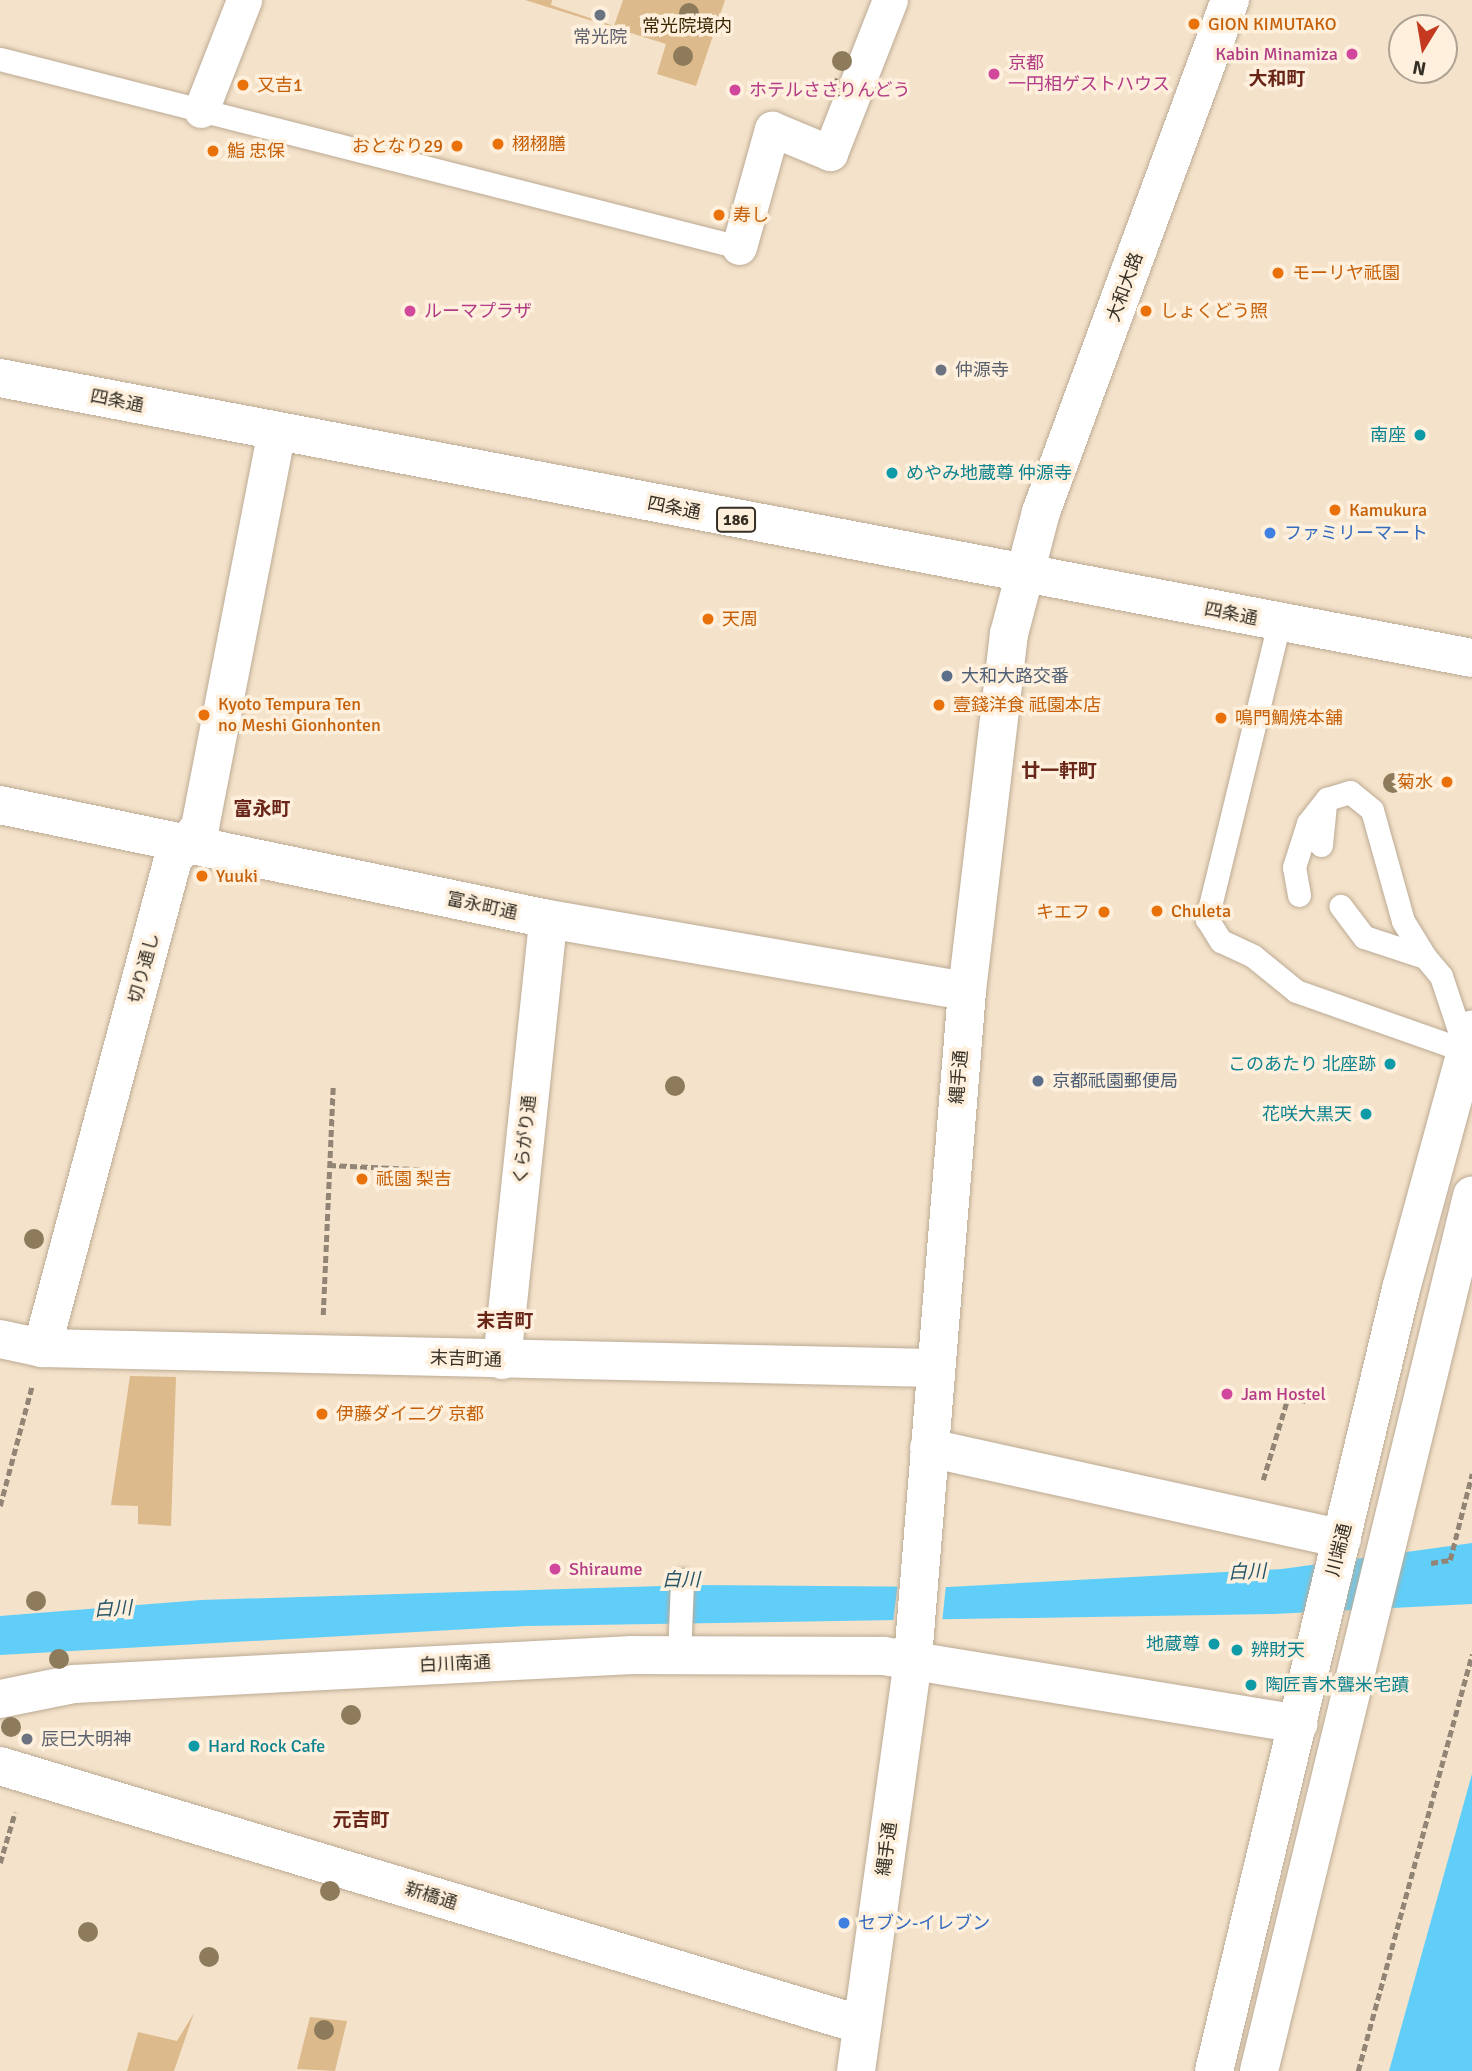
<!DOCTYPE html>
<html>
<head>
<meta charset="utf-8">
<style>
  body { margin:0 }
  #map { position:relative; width:1472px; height:2071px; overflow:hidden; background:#f4e2ca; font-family:Signika,"Noto Sans JP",sans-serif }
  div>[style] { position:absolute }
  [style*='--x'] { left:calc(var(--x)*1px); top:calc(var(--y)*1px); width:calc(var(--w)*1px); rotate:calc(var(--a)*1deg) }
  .green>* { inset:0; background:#dcba8b }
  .water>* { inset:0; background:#60cef9 }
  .pier>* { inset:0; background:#f4e2ca }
  .path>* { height:4.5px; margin-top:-2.25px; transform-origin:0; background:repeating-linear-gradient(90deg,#928575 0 7px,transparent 0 10.5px) }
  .roads { filter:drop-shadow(0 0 2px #bcaa94) drop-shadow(0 0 2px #bcaa94) }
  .service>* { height:23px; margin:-11.5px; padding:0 11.5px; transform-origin:11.5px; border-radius:11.5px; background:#fff }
  .pedestrian>* { height:35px; margin:-17.5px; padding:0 17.5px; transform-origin:17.5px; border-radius:17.5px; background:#fff }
  .minor>* { height:38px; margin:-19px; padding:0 19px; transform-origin:19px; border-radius:19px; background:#fff }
  .tertiary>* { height:38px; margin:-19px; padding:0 19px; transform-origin:19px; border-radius:19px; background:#fff }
  .primary>* { height:38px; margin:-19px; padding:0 19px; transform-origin:19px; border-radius:19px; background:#fff }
  .trees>* { width:20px; height:20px; margin:-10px; border-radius:50%; background:#8e7b5c }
  .dots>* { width:19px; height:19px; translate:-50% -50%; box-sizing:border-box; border:4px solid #fef0dd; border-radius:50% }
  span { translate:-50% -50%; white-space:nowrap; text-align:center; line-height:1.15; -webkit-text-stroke:7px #fef0dd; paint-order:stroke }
  .shield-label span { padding:2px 5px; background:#fef0dd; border:2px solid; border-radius:5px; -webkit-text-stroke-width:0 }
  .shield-label { font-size:16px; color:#352e25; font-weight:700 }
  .food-label { font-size:18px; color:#c56008 }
  .left { translate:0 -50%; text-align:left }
  .right { translate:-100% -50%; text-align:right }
  .park-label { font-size:18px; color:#3b2602 }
  .worship-label { font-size:18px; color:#5b616d }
  .hotel-label { font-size:18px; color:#b23c85 }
  .street-label { font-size:18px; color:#352e25 }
  .culture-label { font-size:18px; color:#0d838f }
  .shop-label { font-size:18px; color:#366cbe }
  .service-label { font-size:18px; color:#4e5e75 }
  .neighbourhood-label { font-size:19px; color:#682518; font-weight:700 }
  .water-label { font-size:19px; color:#275568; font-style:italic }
  .north { position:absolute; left:1388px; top:14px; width:70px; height:70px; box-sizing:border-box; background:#fef0dd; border:2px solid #aea293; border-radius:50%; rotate:191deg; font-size:19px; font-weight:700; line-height:28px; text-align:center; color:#352e25 }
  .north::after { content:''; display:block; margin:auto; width:24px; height:32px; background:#c43920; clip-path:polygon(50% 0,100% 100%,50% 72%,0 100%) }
</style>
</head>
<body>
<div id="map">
  <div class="green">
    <i style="clip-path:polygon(525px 0,552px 0,551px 5px,614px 26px,623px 0,725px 0,696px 86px,657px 74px,666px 44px)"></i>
    <i style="clip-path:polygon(130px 1376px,176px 1377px,171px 1526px,138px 1524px,138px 1506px,111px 1505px)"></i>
    <i style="clip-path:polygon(194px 2013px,174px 2071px,127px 2071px,138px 2032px,177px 2041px)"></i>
    <i style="clip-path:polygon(310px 2017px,347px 2021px,335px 2071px,297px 2069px)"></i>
  </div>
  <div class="water">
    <i style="clip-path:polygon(1472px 1543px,1472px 1604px,1274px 1614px,525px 1626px,0 1655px,0 1616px,201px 1600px,694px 1585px,948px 1587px,1282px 1569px)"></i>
    <i style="clip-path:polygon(1472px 1774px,1472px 2071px,1389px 2071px)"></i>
  </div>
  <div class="pier">
    <i style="clip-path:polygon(898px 1583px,946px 1585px,942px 1623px,893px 1623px)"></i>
  </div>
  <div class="path">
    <i style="--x:329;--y:1165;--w:107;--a:2.7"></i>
    <i style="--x:323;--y:1315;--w:228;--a:-87.5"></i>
    <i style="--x:1263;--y:1480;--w:87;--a:-73.2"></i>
    <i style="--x:1288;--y:1397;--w:18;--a:13"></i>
    <i style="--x:0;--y:1506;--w:124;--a:-75.1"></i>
    <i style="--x:1431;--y:1563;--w:19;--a:-9"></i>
    <i style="--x:1450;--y:1560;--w:89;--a:-75.7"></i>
    <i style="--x:0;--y:1863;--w:53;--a:-73.6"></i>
    <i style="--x:1358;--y:2071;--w:432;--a:-74.7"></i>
  </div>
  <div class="roads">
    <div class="service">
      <i style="--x:0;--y:59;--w:763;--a:14.27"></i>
      <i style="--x:1279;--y:623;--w:305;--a:103.7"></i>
      <i style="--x:1207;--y:919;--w:26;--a:58"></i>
      <i style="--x:1221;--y:941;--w:35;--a:25"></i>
      <i style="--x:1253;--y:956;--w:55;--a:39.1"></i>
      <i style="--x:1296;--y:991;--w:180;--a:19.4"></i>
      <i style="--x:1466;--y:1051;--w:79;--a:-108.4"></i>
      <i style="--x:1441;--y:976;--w:25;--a:-130"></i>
      <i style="--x:1425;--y:957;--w:64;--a:-161.8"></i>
      <i style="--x:1364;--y:937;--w:39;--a:-127"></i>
      <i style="--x:1321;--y:845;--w:41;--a:-84.4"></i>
      <i style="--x:1299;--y:895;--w:28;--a:-100"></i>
      <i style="--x:1294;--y:867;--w:46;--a:-72.3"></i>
      <i style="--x:1308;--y:823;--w:31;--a:-52"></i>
      <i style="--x:1327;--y:799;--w:24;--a:-17"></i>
      <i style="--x:1350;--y:792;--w:28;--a:39"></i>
      <i style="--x:1372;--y:810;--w:115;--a:74.4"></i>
      <i style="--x:1403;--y:921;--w:42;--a:58.6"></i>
      <i style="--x:679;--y:1656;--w:76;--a:-87.7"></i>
    </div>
    <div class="pedestrian">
      <i style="--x:201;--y:110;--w:118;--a:-68.6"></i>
      <i style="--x:739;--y:247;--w:123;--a:-74.4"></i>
      <i style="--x:772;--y:129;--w:63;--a:22.5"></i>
      <i style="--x:830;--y:153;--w:164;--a:-68.6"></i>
    </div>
    <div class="minor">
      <i style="--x:0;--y:805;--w:560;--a:11.75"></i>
      <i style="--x:548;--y:919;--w:425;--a:9.8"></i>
      <i style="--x:0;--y:1339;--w:43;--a:12.1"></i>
      <i style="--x:42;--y:1348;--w:891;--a:1.29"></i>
      <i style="--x:42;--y:1348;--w:506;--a:-75"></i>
      <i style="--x:173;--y:859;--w:42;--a:-49.8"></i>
      <i style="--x:200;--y:827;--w:402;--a:-79"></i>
      <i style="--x:502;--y:1360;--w:443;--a:-84"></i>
      <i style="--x:929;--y:1448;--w:423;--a:12.4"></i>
      <i style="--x:0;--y:1699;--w:76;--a:-11.5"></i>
      <i style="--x:74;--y:1684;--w:559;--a:-2.98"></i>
      <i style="--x:632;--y:1655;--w:252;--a:0.2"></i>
      <i style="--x:884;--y:1656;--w:420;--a:9.3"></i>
      <i style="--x:0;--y:1766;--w:900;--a:16.72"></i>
      <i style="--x:856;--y:2071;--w:417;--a:-82.1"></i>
      <i style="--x:913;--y:1658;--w:669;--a:-85.37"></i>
      <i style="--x:967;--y:991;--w:359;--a:-83.3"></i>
      <i style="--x:1009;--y:634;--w:126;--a:-75.3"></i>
      <i style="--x:1041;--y:512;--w:546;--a:-69.74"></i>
    </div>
    <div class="tertiary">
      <i style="--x:1214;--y:2071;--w:804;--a:-76.55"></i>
      <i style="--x:1401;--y:1289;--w:269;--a:-74.7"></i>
      <i style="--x:1259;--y:2071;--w:901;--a:-76.32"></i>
    </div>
    <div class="primary">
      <i style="--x:0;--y:378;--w:1498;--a:10.77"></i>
    </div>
  </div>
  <div class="trees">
    <i style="left:689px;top:13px"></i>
    <i style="left:683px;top:56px"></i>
    <i style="left:842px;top:61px"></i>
    <i style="left:834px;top:88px"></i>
    <i style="left:1393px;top:783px"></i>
    <i style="left:675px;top:1086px"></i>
    <i style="left:34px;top:1239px"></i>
    <i style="left:36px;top:1601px"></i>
    <i style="left:59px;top:1659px"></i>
    <i style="left:351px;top:1715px"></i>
    <i style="left:11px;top:1727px"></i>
    <i style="left:330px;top:1891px"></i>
    <i style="left:88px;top:1932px"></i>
    <i style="left:209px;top:1957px"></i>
    <i style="left:324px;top:2030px"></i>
  </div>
  <div class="dots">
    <i style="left:600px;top:15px;background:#6b7280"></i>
    <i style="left:1194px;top:24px;background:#e8710a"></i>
    <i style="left:1352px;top:54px;background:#d1479c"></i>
    <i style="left:994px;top:74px;background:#d1479c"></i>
    <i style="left:243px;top:85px;background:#e8710a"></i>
    <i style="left:735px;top:90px;background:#d1479c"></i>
    <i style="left:498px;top:144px;background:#e8710a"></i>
    <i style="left:457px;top:146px;background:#e8710a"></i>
    <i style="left:213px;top:151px;background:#e8710a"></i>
    <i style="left:719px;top:215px;background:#e8710a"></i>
    <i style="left:1278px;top:273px;background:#e8710a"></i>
    <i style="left:410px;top:311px;background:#d1479c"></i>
    <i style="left:1146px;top:311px;background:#e8710a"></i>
    <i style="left:941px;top:370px;background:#6b7280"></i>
    <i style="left:1420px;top:435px;background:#0f9aa8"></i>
    <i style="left:892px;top:473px;background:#0f9aa8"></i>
    <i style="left:1335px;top:510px;background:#e8710a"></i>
    <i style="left:1270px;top:533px;background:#3f7fe0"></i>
    <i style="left:708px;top:619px;background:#e8710a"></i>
    <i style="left:947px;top:676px;background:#5c6f8a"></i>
    <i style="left:939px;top:705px;background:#e8710a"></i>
    <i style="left:204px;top:715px;background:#e8710a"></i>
    <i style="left:1221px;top:718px;background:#e8710a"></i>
    <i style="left:1447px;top:782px;background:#e8710a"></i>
    <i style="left:202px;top:876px;background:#e8710a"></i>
    <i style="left:1157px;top:911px;background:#e8710a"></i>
    <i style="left:1104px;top:912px;background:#e8710a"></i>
    <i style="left:1390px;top:1064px;background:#0f9aa8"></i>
    <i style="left:1038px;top:1081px;background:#5c6f8a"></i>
    <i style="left:1366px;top:1114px;background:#0f9aa8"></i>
    <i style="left:362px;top:1179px;background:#e8710a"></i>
    <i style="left:1227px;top:1394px;background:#d1479c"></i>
    <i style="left:322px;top:1414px;background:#e8710a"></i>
    <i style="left:555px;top:1569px;background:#d1479c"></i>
    <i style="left:1214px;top:1644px;background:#0f9aa8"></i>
    <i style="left:1237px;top:1650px;background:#0f9aa8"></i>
    <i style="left:1251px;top:1685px;background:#0f9aa8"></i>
    <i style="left:27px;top:1739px;background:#6b7280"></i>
    <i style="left:194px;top:1746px;background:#0f9aa8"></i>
    <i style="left:844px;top:1923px;background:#3f7fe0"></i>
  </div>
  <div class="shield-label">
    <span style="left:736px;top:520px">186</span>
  </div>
  <div class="food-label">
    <span class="left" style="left:1208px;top:24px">GION KIMUTAKO</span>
    <span class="left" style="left:257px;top:85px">又吉1</span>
    <span class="left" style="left:512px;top:144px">栩栩膳</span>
    <span class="right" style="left:443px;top:146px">おとなり29</span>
    <span class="left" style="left:227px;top:151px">鮨 忠保</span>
    <span class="left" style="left:733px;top:215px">寿し</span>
    <span class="left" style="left:1292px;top:273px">モーリヤ祇園</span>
    <span class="left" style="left:1160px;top:311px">しょくどう照</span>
    <span class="left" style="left:1349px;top:510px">Kamukura</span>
    <span class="left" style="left:722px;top:619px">天周</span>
    <span class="left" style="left:218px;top:715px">Kyoto Tempura Ten<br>no Meshi Gionhonten</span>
    <span class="left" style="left:953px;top:705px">壹錢洋食 祗園本店</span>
    <span class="left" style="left:1235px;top:718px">鳴門鯛焼本舗</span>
    <span class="right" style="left:1433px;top:782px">菊水</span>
    <span class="left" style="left:216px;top:876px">Yuuki</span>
    <span class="left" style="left:1171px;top:911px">Chuleta</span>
    <span class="right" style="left:1090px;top:912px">キエフ</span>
    <span class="left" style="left:376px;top:1179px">祇園 梨吉</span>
    <span class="left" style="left:336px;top:1414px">伊藤ダイ二グ 京都</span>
  </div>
  <div class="park-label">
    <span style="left:687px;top:26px">常光院境内</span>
  </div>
  <div class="worship-label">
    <span style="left:600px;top:37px">常光院</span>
    <span class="left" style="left:955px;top:370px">仲源寺</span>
    <span class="left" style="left:41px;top:1739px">辰巳大明神</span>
  </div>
  <div class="hotel-label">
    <span class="right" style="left:1338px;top:54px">Kabin Minamiza</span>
    <span class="left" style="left:1008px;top:74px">京都<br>一円相ゲストハウス</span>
    <span class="left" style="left:749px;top:90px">ホテルささりんどう</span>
    <span class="left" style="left:424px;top:311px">ルーマプラザ</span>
    <span class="left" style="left:1241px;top:1394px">Jam Hostel</span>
    <span class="left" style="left:569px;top:1569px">Shiraume</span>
  </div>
  <div class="street-label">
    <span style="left:1125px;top:287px;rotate:-70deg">大和大路</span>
    <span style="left:117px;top:401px;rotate:11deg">四条通</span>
    <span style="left:674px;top:508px;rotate:11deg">四条通</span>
    <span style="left:1231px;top:614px;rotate:11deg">四条通</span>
    <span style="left:482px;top:906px;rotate:12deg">富永町通</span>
    <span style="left:144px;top:968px;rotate:-75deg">切り通し</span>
    <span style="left:959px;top:1077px;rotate:-85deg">縄手通</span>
    <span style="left:525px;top:1140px;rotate:-84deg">くらがり通</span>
    <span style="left:466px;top:1359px;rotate:2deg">末吉町通</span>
    <span style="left:1339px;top:1550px;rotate:-76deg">川端通</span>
    <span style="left:455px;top:1664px;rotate:-3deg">白川南通</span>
    <span style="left:887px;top:1849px;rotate:-82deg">縄手通</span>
    <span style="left:431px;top:1896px;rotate:17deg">新橋通</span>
  </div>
  <div class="culture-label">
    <span class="right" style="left:1406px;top:435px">南座</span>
    <span class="left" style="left:906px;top:473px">めやみ地蔵尊 仲源寺</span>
    <span class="right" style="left:1376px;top:1064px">このあたり 北座跡</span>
    <span class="right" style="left:1352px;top:1114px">花咲大黒天</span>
    <span class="right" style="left:1200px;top:1644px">地蔵尊</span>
    <span class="left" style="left:1251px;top:1650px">辨財天</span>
    <span class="left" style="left:1265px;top:1685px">陶匠青木聾米宅蹟</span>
    <span class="left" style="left:208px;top:1746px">Hard Rock Cafe</span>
  </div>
  <div class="shop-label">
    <span class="left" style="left:1284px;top:533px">ファミリーマート</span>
    <span class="left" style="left:858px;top:1923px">セブン-イレブン</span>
  </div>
  <div class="service-label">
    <span class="left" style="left:961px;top:676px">大和大路交番</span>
    <span class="left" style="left:1052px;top:1081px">京都祇園郵便局</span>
  </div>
  <div class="neighbourhood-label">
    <span style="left:1277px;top:80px">大和町</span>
    <span style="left:1059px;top:772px">廿一軒町</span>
    <span style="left:262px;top:810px">富永町</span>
    <span style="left:505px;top:1322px">末吉町</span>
    <span style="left:361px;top:1821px">元吉町</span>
  </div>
  <div class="water-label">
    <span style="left:1247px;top:1573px;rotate:-2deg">白川</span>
    <span style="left:681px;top:1581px">白川</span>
    <span style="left:113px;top:1610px;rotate:-3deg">白川</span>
  </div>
  <div class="north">N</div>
</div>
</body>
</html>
